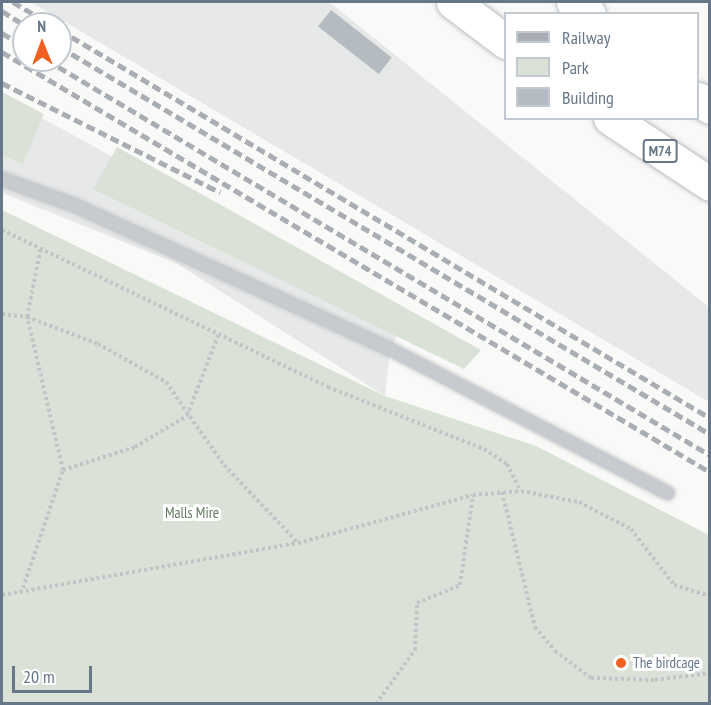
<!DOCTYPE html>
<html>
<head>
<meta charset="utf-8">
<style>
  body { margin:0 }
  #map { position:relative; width:711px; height:705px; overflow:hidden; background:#f9f9f7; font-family:"PT Sans Narrow",sans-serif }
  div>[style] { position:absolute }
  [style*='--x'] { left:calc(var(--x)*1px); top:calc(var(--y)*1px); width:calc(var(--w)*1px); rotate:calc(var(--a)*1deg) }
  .built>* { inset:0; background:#e7e8e8 }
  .green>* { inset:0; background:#dae2d7 }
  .building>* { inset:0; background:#b4bbc1; transform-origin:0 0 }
  .path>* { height:4px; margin-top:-2px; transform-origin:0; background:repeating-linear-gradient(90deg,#c2c4c7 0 3px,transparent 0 6px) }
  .roads { filter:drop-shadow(0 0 2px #bbbec2) drop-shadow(0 0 2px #bbbec2) }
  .lane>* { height:12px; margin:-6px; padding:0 6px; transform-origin:6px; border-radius:6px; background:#c7cacf }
  .highway>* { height:33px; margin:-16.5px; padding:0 16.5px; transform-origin:16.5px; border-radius:16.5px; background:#fff }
  .rail>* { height:4.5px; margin-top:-2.25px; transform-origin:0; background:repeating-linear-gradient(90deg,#a9aeb5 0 9px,transparent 0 13.5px) }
  .dots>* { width:16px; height:16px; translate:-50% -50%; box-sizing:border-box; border:3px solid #fff; border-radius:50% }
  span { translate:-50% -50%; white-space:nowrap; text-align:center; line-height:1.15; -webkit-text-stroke:6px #fff; paint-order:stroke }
  .shield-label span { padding:2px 4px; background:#fff; border:2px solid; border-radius:4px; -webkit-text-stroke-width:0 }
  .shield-label { font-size:14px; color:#66778a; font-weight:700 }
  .park-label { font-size:15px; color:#657a61 }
  .poi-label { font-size:15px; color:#66778a }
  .left { translate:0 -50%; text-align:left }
  .frame { position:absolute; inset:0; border:3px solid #66778a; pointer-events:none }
  .legend { position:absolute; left:504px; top:12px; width:195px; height:108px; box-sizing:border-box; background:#fff; border:2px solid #c2c9d0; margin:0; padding:8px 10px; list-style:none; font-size:18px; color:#66778a }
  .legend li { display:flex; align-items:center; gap:12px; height:30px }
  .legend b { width:30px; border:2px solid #c2c9d0 }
  .north { position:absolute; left:12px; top:12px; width:60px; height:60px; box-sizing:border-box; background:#fff; border:2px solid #c2c9d0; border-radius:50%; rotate:359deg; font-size:16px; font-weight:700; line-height:24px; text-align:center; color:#66778a }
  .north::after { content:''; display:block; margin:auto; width:21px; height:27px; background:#f06020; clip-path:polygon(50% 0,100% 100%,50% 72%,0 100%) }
  .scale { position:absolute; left:12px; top:666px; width:80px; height:27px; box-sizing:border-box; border:3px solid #66778a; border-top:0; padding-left:8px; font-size:18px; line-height:21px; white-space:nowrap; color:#66778a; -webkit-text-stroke:4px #fff; paint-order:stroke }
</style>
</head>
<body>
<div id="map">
  <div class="built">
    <i style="clip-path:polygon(31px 2px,329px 2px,709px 307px,709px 402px)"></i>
    <i style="clip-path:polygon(2px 96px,406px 318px,390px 349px,385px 396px,176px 263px,2px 193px)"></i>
  </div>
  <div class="green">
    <i style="clip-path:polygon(2px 92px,44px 114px,23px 164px,2px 155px)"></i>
    <i style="clip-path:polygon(117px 147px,481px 350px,464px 369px,93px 189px)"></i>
    <i style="clip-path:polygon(2px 210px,385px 396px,536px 446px,709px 535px,709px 703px,2px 703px)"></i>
  </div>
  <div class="building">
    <i style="left:331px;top:10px;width:77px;height:21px;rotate:38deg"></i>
  </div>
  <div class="path">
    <i style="--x:2;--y:230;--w:362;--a:25.7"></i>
    <i style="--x:328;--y:387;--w:168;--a:21.7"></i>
    <i style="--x:484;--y:449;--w:27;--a:33"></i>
    <i style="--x:507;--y:464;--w:30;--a:63"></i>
    <i style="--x:2;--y:314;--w:25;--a:7"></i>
    <i style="--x:27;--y:317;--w:76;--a:20.8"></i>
    <i style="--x:98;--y:344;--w:78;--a:29.2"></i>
    <i style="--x:166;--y:382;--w:101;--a:55.1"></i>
    <i style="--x:224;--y:465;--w:108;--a:46.5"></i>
    <i style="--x:63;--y:470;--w:76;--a:-17.7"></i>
    <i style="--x:135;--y:447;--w:61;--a:-30.8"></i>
    <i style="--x:187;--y:416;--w:89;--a:-68.9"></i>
    <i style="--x:502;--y:492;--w:139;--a:76.3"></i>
    <i style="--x:535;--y:627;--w:31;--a:50"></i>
    <i style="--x:555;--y:651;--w:45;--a:36.9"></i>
    <i style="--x:591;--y:678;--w:64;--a:1.8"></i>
    <i style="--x:655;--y:680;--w:55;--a:-7.3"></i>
    <i style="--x:23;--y:588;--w:125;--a:-71.3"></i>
    <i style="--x:63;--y:470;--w:157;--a:-103.2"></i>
    <i style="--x:27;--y:317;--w:71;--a:-78.7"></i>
    <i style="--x:2;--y:595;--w:301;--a:-10"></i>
    <i style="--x:298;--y:543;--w:181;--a:-15.3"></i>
    <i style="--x:473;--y:495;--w:48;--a:-4.8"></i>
    <i style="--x:521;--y:491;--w:59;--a:10.7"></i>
    <i style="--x:579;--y:502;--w:59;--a:27.4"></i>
    <i style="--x:631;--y:529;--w:71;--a:52.5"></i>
    <i style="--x:674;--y:585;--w:38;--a:17"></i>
    <i style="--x:376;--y:704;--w:67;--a:-54.2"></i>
    <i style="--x:415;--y:650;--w:47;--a:-87.6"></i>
    <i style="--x:417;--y:603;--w:47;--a:-22.7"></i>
    <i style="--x:460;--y:585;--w:91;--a:-81.8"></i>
  </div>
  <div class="roads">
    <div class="lane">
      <i style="--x:2;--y:179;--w:77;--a:19.9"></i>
      <i style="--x:74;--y:205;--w:347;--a:24.5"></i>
      <i style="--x:390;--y:349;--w:313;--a:27.4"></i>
    </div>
    <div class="highway">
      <i style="--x:453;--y:2;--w:66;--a:37"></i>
      <i style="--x:573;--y:2;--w:20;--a:37"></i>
      <i style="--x:698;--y:99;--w:14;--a:34"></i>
      <i style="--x:610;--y:118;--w:120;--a:33.4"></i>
    </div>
  </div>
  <div class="rail">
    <i style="--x:13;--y:2;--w:43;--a:30.7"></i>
    <i style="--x:2;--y:11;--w:26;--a:32"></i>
    <i style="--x:60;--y:30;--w:757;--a:30.83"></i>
    <i style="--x:2;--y:33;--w:26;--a:31"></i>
    <i style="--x:60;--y:47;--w:756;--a:30.77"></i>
    <i style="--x:2;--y:52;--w:823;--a:30.68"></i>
    <i style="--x:47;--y:60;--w:772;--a:30.79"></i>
    <i style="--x:2;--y:83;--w:244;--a:26.6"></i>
  </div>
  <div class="dots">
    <i style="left:621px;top:663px;background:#f06020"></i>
  </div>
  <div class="shield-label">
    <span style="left:660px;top:151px">M74</span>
  </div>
  <div class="park-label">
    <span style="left:192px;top:513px">Malls Mire</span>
  </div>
  <div class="poi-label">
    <span class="left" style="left:633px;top:663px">The birdcage</span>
  </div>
  <div class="frame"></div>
  <ul class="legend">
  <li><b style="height:8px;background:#a9aeb5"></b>Railway</li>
  <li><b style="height:16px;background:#dae2d7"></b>Park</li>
  <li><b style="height:16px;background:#b4bbc1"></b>Building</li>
  </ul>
  <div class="north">N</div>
  <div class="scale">20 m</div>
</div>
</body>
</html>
